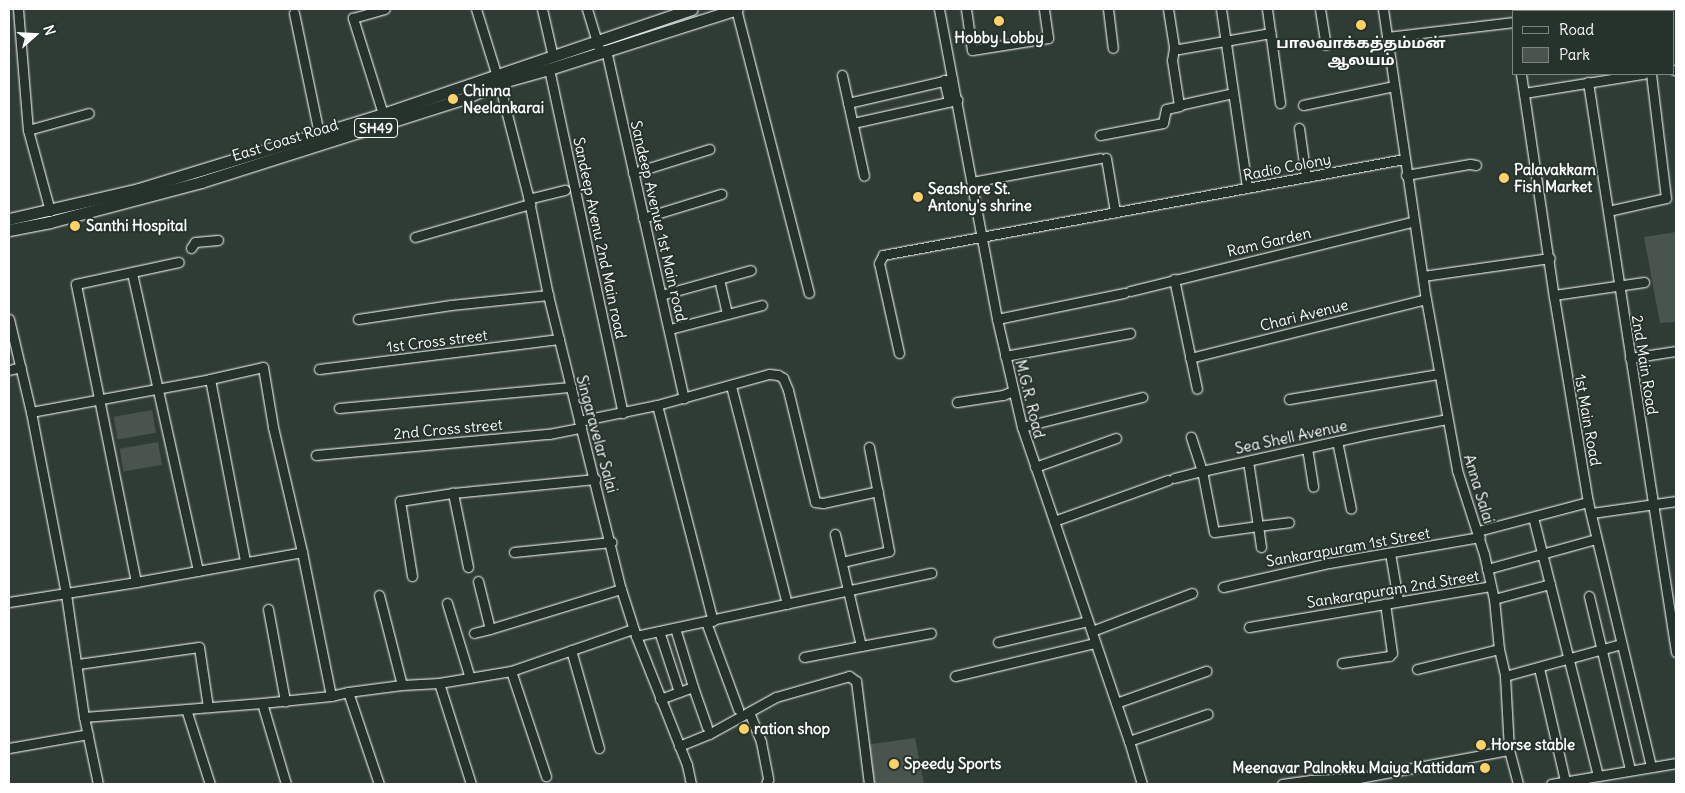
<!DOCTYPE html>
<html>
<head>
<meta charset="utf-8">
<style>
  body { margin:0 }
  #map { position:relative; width:1685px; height:793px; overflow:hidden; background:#2f3b35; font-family:Delius,"Noto Sans Tamil",sans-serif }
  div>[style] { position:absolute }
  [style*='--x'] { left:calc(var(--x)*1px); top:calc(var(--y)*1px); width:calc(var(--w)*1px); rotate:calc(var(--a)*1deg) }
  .green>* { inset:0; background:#4a544f; transform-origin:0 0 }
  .roads { filter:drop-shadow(0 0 1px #fff) drop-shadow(0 0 1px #fff) }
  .minor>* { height:9px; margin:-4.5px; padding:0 4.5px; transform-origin:4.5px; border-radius:4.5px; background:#26332d }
  .major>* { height:11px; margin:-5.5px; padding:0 5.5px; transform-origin:5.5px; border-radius:5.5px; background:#26332d }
  .dots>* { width:14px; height:14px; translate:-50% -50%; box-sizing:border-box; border:2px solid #26332d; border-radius:50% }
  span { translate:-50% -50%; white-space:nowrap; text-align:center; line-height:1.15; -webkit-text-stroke:4px #26332d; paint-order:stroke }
  .shield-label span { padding:1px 4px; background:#26332d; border:1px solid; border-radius:4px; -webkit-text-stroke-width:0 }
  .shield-label { font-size:14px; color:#fff; font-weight:700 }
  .poi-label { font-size:15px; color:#fff; font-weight:700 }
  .left { translate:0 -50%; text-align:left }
  .right { translate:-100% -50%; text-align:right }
  .street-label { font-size:15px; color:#fff }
  .frame { position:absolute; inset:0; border:10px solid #fff; pointer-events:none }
  .legend { position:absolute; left:1512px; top:10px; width:162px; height:65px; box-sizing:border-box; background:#26332d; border:1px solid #7d8581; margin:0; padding:6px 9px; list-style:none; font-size:15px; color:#fff }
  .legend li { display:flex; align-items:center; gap:10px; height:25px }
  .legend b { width:25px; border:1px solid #7d8581 }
  .north { position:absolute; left:10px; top:10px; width:50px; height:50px; -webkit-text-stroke:4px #26332d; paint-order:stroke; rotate:71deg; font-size:14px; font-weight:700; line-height:20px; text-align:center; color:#fff }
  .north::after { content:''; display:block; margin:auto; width:18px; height:22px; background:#fff; clip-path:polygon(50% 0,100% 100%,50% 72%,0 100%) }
</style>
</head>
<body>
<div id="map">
  <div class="green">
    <i style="clip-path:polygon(1676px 232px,1676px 322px,1660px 323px,1644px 237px)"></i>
    <i style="left:152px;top:410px;width:23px;height:39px;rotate:80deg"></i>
    <i style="left:158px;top:442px;width:23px;height:39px;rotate:80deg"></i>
    <i style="clip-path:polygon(915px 738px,924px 784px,872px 784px,865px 745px)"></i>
  </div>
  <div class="roads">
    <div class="minor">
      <i style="--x:18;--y:9;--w:121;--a:85.3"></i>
      <i style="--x:28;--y:130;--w:84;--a:74.8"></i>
      <i style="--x:476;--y:9;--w:77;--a:72.7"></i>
      <i style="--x:499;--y:83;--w:117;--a:75.6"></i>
      <i style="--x:528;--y:196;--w:101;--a:78.6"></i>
      <i style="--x:548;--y:295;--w:303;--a:76.1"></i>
      <i style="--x:621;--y:589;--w:49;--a:72.3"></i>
      <i style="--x:636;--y:636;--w:139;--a:68.4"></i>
      <i style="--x:687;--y:765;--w:19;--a:78"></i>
      <i style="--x:542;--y:9;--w:49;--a:77.1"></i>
      <i style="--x:587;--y:9;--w:45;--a:73.2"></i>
      <i style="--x:736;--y:9;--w:293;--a:75.6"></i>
      <i style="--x:939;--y:9;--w:315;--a:79.4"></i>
      <i style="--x:997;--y:319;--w:111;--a:77"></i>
      <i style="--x:1022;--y:427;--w:332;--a:71.2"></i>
      <i style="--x:1129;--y:741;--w:45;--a:73.2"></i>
      <i style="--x:966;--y:9;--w:41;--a:81.7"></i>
      <i style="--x:972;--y:50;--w:77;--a:-9"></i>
      <i style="--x:1048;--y:38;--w:29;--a:-98"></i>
      <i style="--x:1108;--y:9;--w:39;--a:83"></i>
      <i style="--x:1168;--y:9;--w:39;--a:81"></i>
      <i style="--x:1174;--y:48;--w:12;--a:99"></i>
      <i style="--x:1172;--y:60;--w:46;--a:81.2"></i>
      <i style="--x:1179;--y:105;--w:55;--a:-12.5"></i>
      <i style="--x:1221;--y:9;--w:181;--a:81.7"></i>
      <i style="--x:1267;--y:9;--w:95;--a:82.1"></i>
      <i style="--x:1320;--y:9;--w:36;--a:81"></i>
      <i style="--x:1383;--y:9;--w:293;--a:81.6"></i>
      <i style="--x:1426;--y:299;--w:174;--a:79.7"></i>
      <i style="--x:1457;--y:470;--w:88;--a:72.2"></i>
      <i style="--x:1484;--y:554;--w:46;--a:77.5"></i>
      <i style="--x:1494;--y:599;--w:50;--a:84.3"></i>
      <i style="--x:1499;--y:649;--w:28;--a:77"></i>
      <i style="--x:1505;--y:676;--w:74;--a:86.9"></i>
      <i style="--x:1509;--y:750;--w:35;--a:75"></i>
      <i style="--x:1522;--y:9;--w:2;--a:63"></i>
      <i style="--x:1612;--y:11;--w:22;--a:-5"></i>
      <i style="--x:294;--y:13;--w:124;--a:78.3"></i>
      <i style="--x:1387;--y:37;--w:128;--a:-6.7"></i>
      <i style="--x:1174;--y:48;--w:5;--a:11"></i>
      <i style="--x:1179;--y:49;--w:93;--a:-9.9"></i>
      <i style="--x:606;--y:50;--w:357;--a:77.4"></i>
      <i style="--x:549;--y:69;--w:352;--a:77.9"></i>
      <i style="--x:1674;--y:70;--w:2;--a:0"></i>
      <i style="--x:1521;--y:74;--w:225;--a:81.6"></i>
      <i style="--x:1554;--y:297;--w:208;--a:80.6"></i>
      <i style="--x:1588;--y:502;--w:271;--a:76.6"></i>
      <i style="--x:842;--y:75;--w:103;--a:77.7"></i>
      <i style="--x:944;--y:80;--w:22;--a:77"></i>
      <i style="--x:1588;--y:82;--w:577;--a:81.22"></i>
      <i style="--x:1524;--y:93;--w:121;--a:-9.1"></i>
      <i style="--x:848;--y:103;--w:107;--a:-13"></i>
      <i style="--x:1303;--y:105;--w:93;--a:-11.8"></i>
      <i style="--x:383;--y:114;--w:101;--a:-107.4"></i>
      <i style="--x:353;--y:18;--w:33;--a:-16"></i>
      <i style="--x:853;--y:123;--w:107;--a:-12.5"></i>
      <i style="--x:1299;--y:128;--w:49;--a:81.9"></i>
      <i style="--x:28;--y:130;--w:63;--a:-15.6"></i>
      <i style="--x:1100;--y:135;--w:64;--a:-10.8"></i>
      <i style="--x:1163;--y:123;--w:14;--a:-78"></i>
      <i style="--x:1166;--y:109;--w:14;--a:-12"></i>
      <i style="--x:1106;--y:158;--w:55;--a:80.5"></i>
      <i style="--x:633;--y:173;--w:80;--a:-17.5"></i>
      <i style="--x:1406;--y:175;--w:65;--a:-9.8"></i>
      <i style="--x:1470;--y:164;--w:6;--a:9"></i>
      <i style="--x:972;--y:182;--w:130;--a:-10.6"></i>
      <i style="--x:528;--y:196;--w:4;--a:27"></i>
      <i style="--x:532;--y:198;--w:34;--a:-14"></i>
      <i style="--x:1608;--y:211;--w:59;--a:-12.6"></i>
      <i style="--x:1666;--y:198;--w:125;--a:-96.9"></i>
      <i style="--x:643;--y:218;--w:82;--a:-17.1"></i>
      <i style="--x:415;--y:237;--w:120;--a:-16"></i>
      <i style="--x:191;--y:248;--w:7;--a:-56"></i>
      <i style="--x:195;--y:242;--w:23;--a:-5"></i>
      <i style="--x:132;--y:273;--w:305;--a:77.5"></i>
      <i style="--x:1423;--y:276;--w:128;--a:-8.1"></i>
      <i style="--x:719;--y:279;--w:36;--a:77"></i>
      <i style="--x:1174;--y:279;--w:112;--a:78.2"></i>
      <i style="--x:1130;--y:291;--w:292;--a:-13.8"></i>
      <i style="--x:661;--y:295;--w:93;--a:-15.5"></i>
      <i style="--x:1554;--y:295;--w:91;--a:-8.2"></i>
      <i style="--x:9;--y:319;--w:96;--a:76.7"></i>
      <i style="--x:31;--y:412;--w:185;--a:79.1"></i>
      <i style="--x:66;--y:594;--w:124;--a:81.7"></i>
      <i style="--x:84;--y:717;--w:68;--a:78.2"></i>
      <i style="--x:358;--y:319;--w:94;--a:-8.6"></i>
      <i style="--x:451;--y:305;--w:98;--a:-5.9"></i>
      <i style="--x:997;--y:319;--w:130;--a:-11.6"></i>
      <i style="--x:670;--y:329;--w:95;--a:-14.6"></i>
      <i style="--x:899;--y:353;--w:92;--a:-102.5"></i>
      <i style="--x:879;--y:263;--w:9;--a:-63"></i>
      <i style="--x:883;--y:255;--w:530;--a:-10.44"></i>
      <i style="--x:1005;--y:356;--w:127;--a:-10.4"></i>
      <i style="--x:1190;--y:358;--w:243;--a:-14"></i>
      <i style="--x:1630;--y:358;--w:47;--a:-8.7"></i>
      <i style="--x:319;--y:369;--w:242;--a:-7.1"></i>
      <i style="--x:9;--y:370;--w:12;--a:-14"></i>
      <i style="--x:210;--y:379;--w:185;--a:79.1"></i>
      <i style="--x:731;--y:386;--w:225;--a:75.6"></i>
      <i style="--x:1289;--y:399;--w:152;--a:-9.5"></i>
      <i style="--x:957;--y:402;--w:47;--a:-8.7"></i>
      <i style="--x:1003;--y:395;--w:11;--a:-22"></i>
      <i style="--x:657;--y:405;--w:223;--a:75.5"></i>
      <i style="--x:339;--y:408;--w:233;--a:-5.2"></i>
      <i style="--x:31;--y:412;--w:182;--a:-10.4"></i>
      <i style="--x:210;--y:379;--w:54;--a:-12.8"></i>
      <i style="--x:263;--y:367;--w:61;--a:80.5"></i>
      <i style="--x:273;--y:427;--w:128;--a:76.9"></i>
      <i style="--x:302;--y:552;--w:147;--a:78.6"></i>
      <i style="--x:579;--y:421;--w:80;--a:-11.6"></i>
      <i style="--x:657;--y:405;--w:116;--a:-15.5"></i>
      <i style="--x:769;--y:374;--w:9;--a:6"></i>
      <i style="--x:778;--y:375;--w:6;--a:31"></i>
      <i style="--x:783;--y:378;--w:13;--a:67"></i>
      <i style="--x:788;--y:390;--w:115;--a:76.4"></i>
      <i style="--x:815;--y:502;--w:8;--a:7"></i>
      <i style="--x:823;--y:503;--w:56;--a:-12.3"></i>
      <i style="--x:1022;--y:427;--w:124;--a:-14"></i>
      <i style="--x:1337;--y:441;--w:69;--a:78.4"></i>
      <i style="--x:1307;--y:448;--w:39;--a:81"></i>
      <i style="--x:316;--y:455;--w:234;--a:-5.2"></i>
      <i style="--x:549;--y:434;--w:33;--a:-11"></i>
      <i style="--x:1248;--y:461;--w:66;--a:81.3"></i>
      <i style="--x:1258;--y:526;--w:44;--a:172.2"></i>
      <i style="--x:1214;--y:532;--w:62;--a:-101.1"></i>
      <i style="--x:1202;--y:471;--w:171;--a:-12.5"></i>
      <i style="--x:1369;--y:434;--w:79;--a:-10.9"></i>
      <i style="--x:1035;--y:467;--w:86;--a:-19.7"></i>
      <i style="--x:1174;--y:478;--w:29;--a:-14"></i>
      <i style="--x:1202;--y:471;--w:36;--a:-108"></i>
      <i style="--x:1592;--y:513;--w:85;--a:-8.1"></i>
      <i style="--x:1533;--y:517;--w:266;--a:75.9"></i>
      <i style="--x:1054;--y:521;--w:121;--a:-19.8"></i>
      <i style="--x:1478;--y:531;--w:114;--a:-14.8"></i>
      <i style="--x:1261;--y:547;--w:21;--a:-98"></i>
      <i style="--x:1258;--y:526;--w:31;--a:-7"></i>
      <i style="--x:514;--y:552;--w:98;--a:-5.9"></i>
      <i style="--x:1390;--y:553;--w:48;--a:80.3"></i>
      <i style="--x:842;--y:562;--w:48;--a:-13.2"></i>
      <i style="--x:889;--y:551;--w:106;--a:-100.9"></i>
      <i style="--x:468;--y:567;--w:76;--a:-101.5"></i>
      <i style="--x:453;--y:493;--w:143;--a:-5.6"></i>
      <i style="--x:1487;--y:569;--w:113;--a:-15.4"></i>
      <i style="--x:412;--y:576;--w:76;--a:-99.1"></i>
      <i style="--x:400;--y:501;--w:54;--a:-8.6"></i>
      <i style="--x:478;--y:581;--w:49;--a:76"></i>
      <i style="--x:490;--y:629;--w:137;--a:-17"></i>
      <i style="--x:136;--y:582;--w:304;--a:-101.4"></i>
      <i style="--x:76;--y:284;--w:105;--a:-12.1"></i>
      <i style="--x:1223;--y:587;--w:109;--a:-12.8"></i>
      <i style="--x:1329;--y:563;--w:153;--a:-9.8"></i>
      <i style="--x:379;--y:595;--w:93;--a:75.7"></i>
      <i style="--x:1589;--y:596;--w:179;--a:76.7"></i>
      <i style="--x:1494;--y:599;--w:58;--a:-15"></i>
      <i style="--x:9;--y:602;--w:129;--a:-8.9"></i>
      <i style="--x:136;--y:582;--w:169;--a:-10.2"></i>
      <i style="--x:447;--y:603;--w:78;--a:73"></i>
      <i style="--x:268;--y:609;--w:94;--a:79.5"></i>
      <i style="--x:706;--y:622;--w:93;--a:69.8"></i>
      <i style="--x:1249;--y:627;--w:245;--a:-9.6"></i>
      <i style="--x:675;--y:628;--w:62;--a:73"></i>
      <i style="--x:659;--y:631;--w:64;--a:71.8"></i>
      <i style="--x:1092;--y:631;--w:107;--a:-20.8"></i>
      <i style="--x:474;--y:633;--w:16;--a:-14"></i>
      <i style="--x:636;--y:636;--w:302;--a:-12.1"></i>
      <i style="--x:998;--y:642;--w:92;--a:-13.1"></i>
      <i style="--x:861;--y:646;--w:71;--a:-10.5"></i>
      <i style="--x:571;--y:650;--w:102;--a:74.1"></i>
      <i style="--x:804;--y:657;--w:58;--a:-10.9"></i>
      <i style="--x:861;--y:646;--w:115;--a:-103.1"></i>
      <i style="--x:1342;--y:663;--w:48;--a:-8.5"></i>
      <i style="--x:1389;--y:656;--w:4;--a:-45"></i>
      <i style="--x:1392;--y:653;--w:50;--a:-98"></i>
      <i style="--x:78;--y:664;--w:122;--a:-8"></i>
      <i style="--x:199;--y:647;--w:61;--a:81.5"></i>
      <i style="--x:1539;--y:668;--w:116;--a:77"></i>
      <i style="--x:1417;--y:669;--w:84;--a:-13.7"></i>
      <i style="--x:511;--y:671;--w:111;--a:71.6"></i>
      <i style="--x:955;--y:676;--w:144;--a:-13.3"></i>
      <i style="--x:1505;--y:676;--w:120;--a:-15.4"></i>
      <i style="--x:439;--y:683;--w:106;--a:72.4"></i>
      <i style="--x:348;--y:692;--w:97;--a:71.4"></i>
      <i style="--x:660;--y:699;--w:35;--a:-20"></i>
      <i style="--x:693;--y:687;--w:42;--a:70.7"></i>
      <i style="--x:262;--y:703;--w:84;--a:73.5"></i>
      <i style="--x:1116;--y:703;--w:96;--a:-19.6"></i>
      <i style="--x:186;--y:709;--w:79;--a:72.3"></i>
      <i style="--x:749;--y:712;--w:32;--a:68"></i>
      <i style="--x:761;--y:742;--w:38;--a:79"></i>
      <i style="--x:768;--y:779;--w:5;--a:112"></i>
      <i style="--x:84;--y:717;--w:179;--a:-4.5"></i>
      <i style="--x:262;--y:703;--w:69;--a:-5.8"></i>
      <i style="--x:331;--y:696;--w:17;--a:-13"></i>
      <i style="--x:348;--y:692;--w:54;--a:-7.4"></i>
      <i style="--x:402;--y:685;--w:37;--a:-3"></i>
      <i style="--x:439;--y:683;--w:73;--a:-9.5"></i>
      <i style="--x:511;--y:671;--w:129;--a:-19"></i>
      <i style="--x:1129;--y:741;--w:83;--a:-18.9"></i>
      <i style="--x:679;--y:746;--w:32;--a:-22"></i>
      <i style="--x:709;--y:734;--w:77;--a:-28.9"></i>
      <i style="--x:776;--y:697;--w:76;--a:-16"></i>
      <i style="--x:849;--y:676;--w:9;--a:36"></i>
      <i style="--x:856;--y:681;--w:104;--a:82.8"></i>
      <i style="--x:9;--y:748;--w:80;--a:-10"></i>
      <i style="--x:1282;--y:784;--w:29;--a:-8"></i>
      <i style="--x:1311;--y:780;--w:48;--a:-2.4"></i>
      <i style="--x:1359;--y:778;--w:153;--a:-10.6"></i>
      <i style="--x:1551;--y:784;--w:127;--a:-9.5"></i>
    </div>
    <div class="major">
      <i style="--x:9;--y:219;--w:133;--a:-13"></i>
      <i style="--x:139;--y:189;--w:255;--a:-17.1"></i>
      <i style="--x:383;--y:114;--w:326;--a:-18.8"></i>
      <i style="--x:9;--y:230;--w:42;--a:-11"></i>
      <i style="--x:50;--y:222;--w:156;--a:-14.8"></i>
      <i style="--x:201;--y:182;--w:275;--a:-17.6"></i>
      <i style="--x:463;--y:99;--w:39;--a:-24"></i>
      <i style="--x:499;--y:83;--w:52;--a:-15.6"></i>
      <i style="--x:549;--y:69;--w:197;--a:-17.7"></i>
    </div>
  </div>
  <div class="dots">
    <i style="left:999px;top:21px;background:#ffd166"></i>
    <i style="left:1361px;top:25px;background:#ffd166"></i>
    <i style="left:453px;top:99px;background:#ffd166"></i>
    <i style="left:1504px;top:178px;background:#ffd166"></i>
    <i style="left:918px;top:197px;background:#ffd166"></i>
    <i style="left:75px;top:226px;background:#ffd166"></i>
    <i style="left:744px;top:729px;background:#ffd166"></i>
    <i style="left:1481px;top:745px;background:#ffd166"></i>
    <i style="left:894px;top:764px;background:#ffd166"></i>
    <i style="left:1485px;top:768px;background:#ffd166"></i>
  </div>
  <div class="shield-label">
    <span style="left:376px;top:128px">SH49</span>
  </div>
  <div class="poi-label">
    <span style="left:999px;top:38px">Hobby Lobby</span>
    <span style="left:1361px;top:51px">பாலவாக்கத்தம்மன்<br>ஆலயம்</span>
    <span class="left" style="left:463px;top:99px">Chinna<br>Neelankarai</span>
    <span class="left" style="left:1514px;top:178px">Palavakkam<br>Fish Market</span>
    <span class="left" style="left:928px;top:197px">Seashore St.<br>Antony's shrine</span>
    <span class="left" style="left:86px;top:226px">Santhi Hospital</span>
    <span class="left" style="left:754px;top:729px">ration shop</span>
    <span class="left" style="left:1491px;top:745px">Horse stable</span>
    <span class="left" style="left:904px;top:764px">Speedy Sports</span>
    <span class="right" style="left:1475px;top:768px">Meenavar Palnokku Maiya Kattidam</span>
  </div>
  <div class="street-label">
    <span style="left:285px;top:140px;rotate:-17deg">East Coast Road</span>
    <span style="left:1287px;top:167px;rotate:-11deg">Radio Colony</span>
    <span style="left:659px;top:221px;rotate:77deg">Sandeep Avenue 1st Main road</span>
    <span style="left:600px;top:238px;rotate:78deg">Sandeep Avenu 2nd Main road</span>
    <span style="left:1269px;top:242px;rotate:-13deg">Ram Garden</span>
    <span style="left:1304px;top:315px;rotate:-14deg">Chari Avenue</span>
    <span style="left:437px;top:341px;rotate:-7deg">1st Cross street</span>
    <span style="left:1645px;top:365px;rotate:81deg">2nd Main Road</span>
    <span style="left:1030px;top:399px;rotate:76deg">M.G.R. Road</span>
    <span style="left:1588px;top:420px;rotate:80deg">1st Main Road</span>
    <span style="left:448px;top:429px;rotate:-5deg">2nd Cross street</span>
    <span style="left:597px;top:434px;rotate:75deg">Singaravelar Salai</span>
    <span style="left:1291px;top:437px;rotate:-12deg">Sea Shell Avenue</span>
    <span style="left:1479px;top:489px;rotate:73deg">Anna Salai</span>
    <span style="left:1348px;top:547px;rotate:-10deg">Sankarapuram 1st Street</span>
    <span style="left:1393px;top:589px;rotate:-9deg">Sankarapuram 2nd Street</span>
  </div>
  <div class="frame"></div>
  <ul class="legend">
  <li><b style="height:6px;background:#26332d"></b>Road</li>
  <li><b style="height:14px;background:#4a544f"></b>Park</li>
  </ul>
  <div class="north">N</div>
</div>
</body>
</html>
